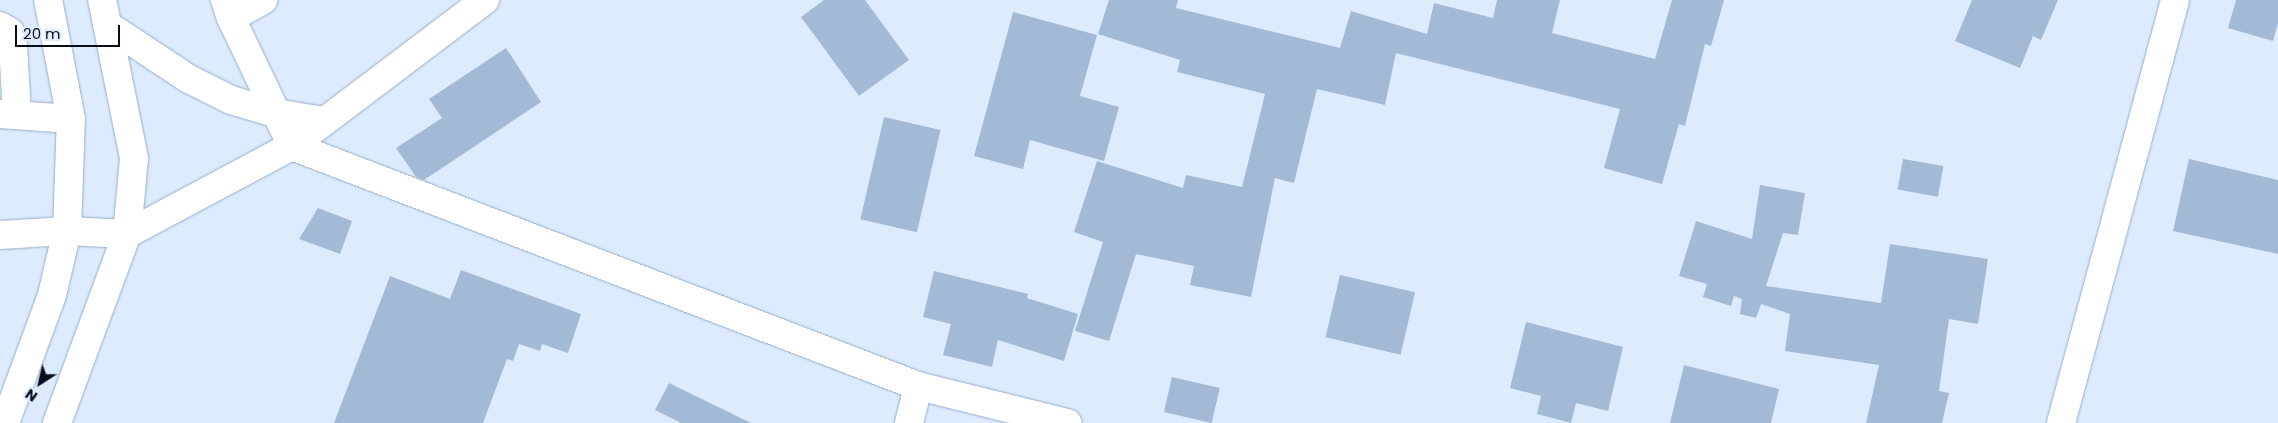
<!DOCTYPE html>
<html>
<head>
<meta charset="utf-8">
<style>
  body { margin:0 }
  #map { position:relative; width:2278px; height:423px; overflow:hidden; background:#ddebfe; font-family:Poppins,sans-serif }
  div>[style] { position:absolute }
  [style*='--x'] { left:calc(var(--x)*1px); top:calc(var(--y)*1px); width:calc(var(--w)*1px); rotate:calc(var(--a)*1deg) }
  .building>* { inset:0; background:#a3bad7; transform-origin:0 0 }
  .roads { filter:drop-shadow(0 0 1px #96adca) drop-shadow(0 0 1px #96adca) }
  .minor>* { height:28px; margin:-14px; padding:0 14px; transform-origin:14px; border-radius:14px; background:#fff }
  .major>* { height:28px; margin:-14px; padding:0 14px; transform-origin:14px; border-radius:14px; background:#fff }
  span { translate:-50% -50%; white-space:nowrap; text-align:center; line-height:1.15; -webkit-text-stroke:5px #ddebfe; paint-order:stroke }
  .north { position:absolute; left:15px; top:358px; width:50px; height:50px; -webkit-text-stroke:4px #ddebfe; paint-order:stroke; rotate:215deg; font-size:14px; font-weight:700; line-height:20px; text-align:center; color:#070e18 }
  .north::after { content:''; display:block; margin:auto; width:18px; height:22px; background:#070e18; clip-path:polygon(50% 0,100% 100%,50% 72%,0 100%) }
  .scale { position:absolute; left:15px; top:25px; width:105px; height:22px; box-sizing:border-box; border:2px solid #070e18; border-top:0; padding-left:6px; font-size:15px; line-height:18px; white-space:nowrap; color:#070e18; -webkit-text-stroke:4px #ddebfe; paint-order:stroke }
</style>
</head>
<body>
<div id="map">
  <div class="building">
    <i style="clip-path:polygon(824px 0,865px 0,909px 60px,859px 96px,801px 17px)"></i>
    <i style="clip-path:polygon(1109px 0,1178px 0,1176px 8px,1340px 48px,1351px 11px,1427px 34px,1434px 3px,1493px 18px,1497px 0,1560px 0,1552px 33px,1655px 59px,1672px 0,1724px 0,1711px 46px,1705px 44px,1685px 126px,1679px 124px,1662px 184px,1604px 168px,1620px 109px,1396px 53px,1385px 105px,1317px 89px,1294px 183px,1275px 178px,1251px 297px,1190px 285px,1194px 266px,1136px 254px,1109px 341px,1075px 331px,1103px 242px,1074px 232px,1097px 161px,1183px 188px,1186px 175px,1242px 187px,1265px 94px,1177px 72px,1180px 60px,1098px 34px)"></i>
    <i style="clip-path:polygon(1972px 0,2058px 0,2041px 40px,2033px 36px,2020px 68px,1955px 41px)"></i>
    <i style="clip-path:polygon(2236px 0,2278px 0,2278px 23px,2273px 41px,2228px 28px)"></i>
    <i style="clip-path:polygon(1013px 12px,1097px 35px,1080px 96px,1119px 107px,1104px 161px,1030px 140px,1023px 169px,974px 156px)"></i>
    <i style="clip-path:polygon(506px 48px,541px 102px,424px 180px,416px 177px,396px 148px,442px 118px,429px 99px)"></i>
    <i style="left:884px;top:117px;width:58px;height:105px;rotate:13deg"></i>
    <i style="left:1903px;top:159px;width:41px;height:31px;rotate:10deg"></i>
    <i style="clip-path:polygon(2189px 159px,2278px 180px,2278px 254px,2173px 231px)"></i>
    <i style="clip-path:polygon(1760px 185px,1805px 193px,1798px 235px,1783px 233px,1766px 286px,1881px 303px,1890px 244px,1988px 259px,1978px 324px,1949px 319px,1939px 391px,1949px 393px,1942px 423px,1866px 423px,1879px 365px,1785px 351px,1790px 314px,1761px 304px,1756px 318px,1740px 314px,1742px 299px,1734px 296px,1731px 306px,1703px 297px,1707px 284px,1679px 276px,1696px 221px,1752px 239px)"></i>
    <i style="clip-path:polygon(318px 208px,352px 221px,340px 254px,299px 239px)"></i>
    <i style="clip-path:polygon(461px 270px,581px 314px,568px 353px,542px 344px,540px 351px,519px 344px,513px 361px,507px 359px,483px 423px,334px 423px,390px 276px,450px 299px)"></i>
    <i style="clip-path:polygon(934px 271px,1028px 294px,1027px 298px,1078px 314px,1064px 361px,998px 340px,992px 367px,943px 355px,951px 324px,923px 317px)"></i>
    <i style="left:1340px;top:275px;width:77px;height:64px;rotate:13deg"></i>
    <i style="clip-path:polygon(1526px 322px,1623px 347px,1608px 411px,1576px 403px,1571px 423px,1537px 414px,1541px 396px,1510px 388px)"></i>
    <i style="clip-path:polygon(1684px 365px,1779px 389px,1771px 423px,1670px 423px)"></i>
    <i style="left:1172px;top:377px;width:49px;height:36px;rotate:13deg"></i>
    <i style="clip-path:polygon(669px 383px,751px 423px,681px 423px,655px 410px)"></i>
  </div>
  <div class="roads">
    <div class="minor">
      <i style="--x:225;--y:0;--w:19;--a:72"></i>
      <i style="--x:231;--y:18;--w:142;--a:64.5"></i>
      <i style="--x:292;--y:146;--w:670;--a:20.98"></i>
      <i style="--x:918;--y:386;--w:154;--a:13.9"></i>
      <i style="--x:231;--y:18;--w:37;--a:-29"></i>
      <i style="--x:0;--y:26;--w:12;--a:31"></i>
      <i style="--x:10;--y:32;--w:13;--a:77"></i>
      <i style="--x:13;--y:45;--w:70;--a:86.7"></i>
      <i style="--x:0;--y:114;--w:71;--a:4"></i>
      <i style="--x:0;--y:235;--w:67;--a:-3.4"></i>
      <i style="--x:67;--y:231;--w:60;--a:2.9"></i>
      <i style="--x:127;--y:234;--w:187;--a:-28.1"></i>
      <i style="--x:292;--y:146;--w:242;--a:-37.1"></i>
      <i style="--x:909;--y:423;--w:38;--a:-76"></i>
      <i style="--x:2061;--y:423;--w:438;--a:-74.9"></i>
    </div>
    <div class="major">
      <i style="--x:107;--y:25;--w:98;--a:33.4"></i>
      <i style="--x:189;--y:79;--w:47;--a:26.6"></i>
      <i style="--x:231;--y:100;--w:46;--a:16.5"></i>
      <i style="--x:275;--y:113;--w:50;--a:9.3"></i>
      <i style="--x:5;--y:423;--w:136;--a:-69.8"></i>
      <i style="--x:52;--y:295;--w:66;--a:-76.8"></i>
      <i style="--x:67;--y:231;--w:112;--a:-88"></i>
      <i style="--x:71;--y:119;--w:121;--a:-100.9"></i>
      <i style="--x:57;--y:423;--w:202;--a:-69.7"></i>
      <i style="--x:127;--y:234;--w:76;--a:-84.7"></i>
      <i style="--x:134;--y:158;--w:161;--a:-101.4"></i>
    </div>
  </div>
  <div class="north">N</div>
  <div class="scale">20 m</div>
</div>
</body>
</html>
